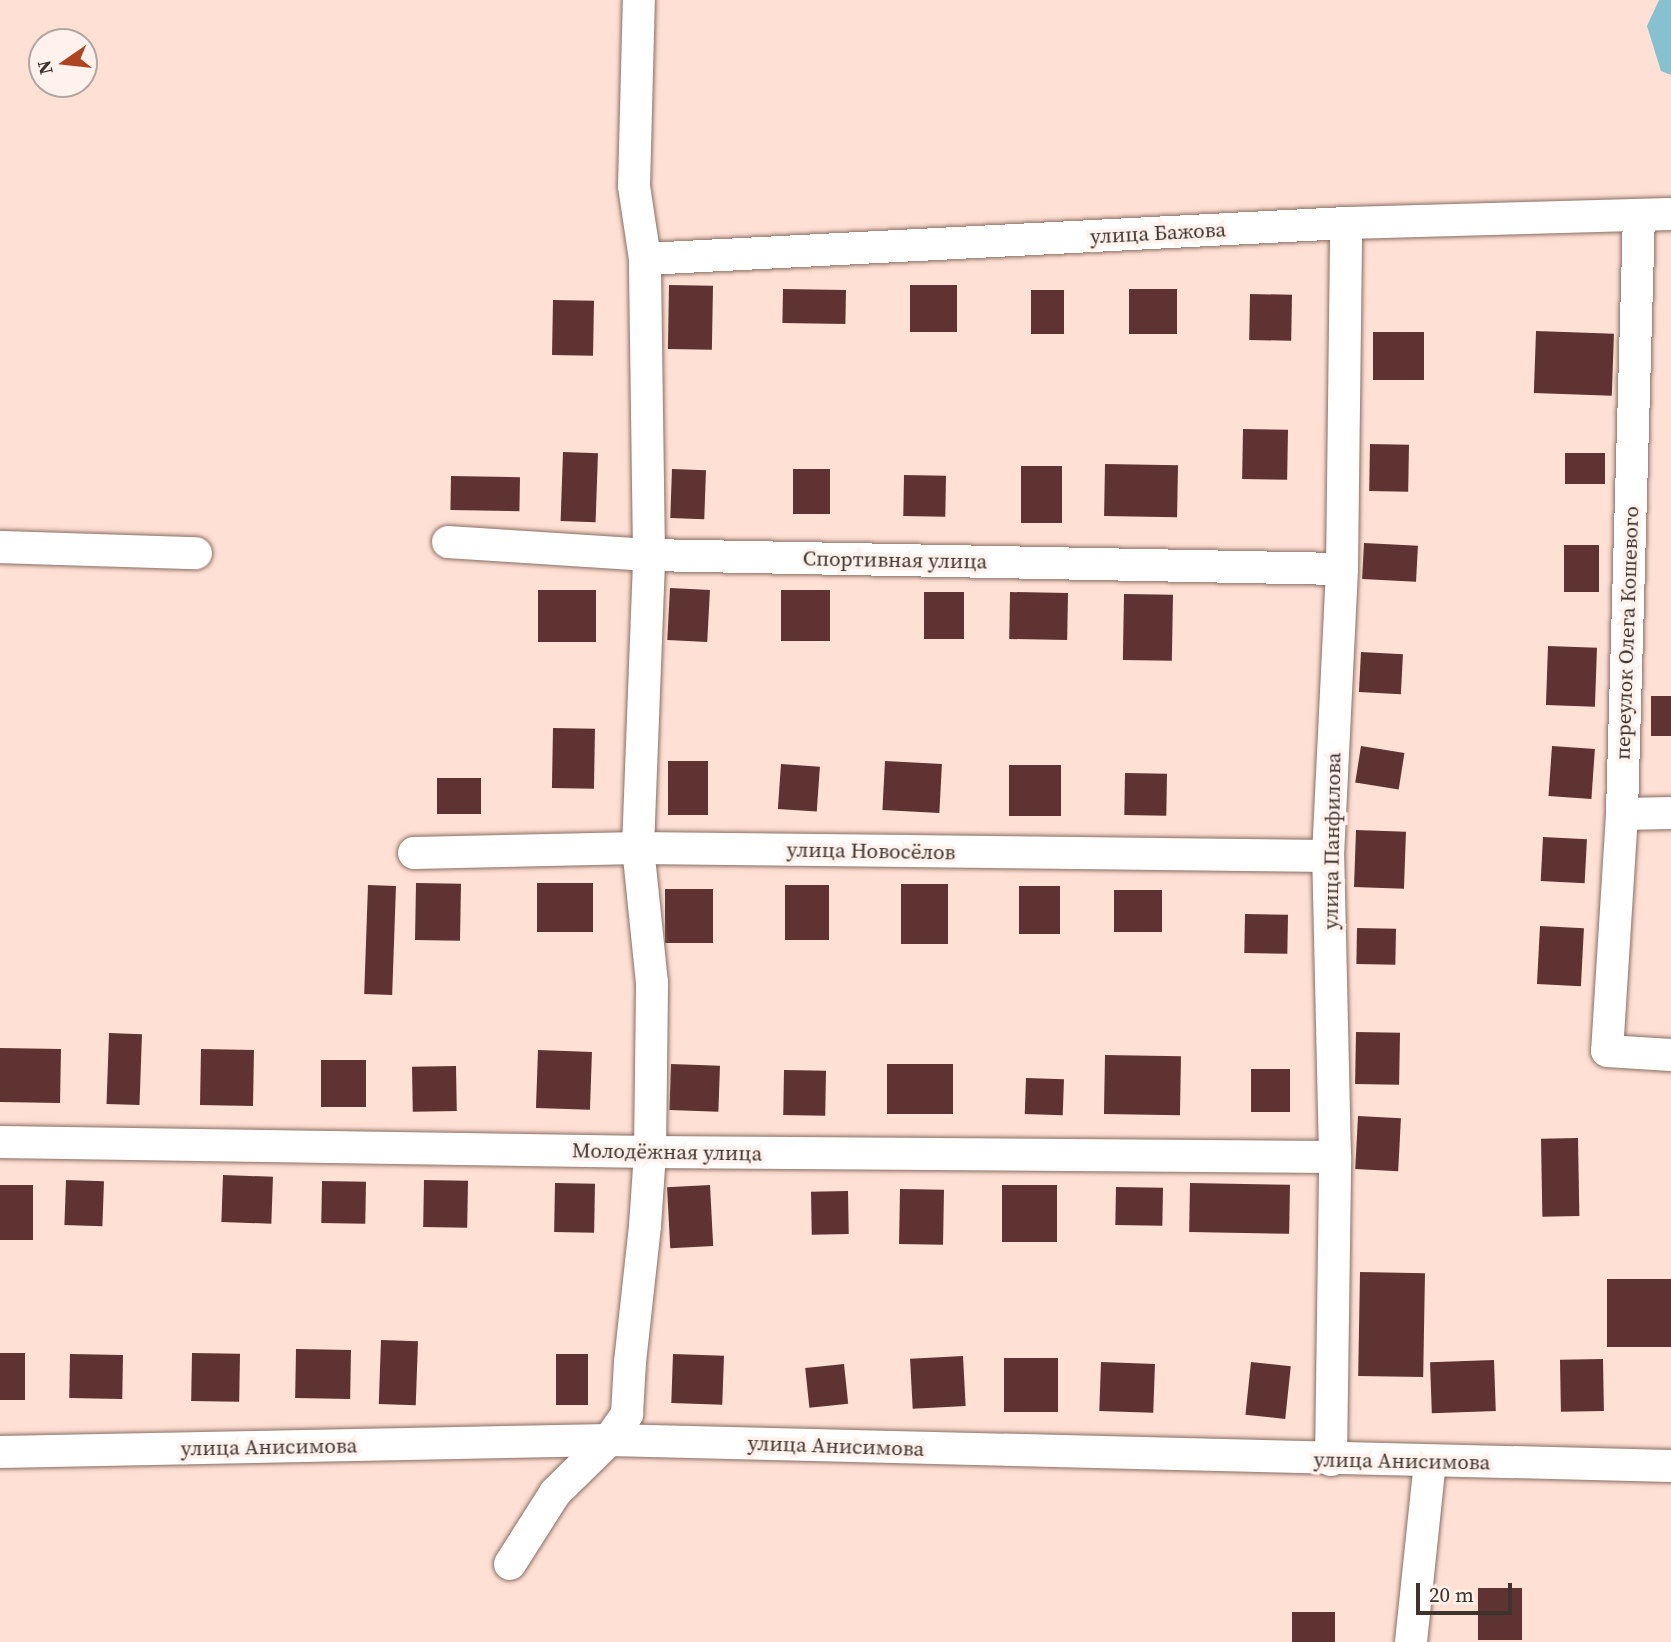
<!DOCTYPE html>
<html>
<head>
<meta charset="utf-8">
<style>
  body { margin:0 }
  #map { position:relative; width:1671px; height:1642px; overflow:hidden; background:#ffe0d4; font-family:"Source Serif 4",serif }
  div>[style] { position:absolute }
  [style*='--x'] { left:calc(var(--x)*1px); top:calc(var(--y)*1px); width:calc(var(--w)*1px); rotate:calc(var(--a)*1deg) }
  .water>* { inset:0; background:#87c0ce }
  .building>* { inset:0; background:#5e3332; transform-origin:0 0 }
  .roads { filter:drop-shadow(0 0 2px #896e63) drop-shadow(0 0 2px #896e63) }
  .minor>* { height:32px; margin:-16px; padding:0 16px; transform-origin:16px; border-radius:16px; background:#fff }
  span { translate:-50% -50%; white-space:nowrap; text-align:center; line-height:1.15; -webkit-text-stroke:7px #fff2ed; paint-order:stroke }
  .street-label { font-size:21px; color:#3f332e }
  .north { position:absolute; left:28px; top:28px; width:70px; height:70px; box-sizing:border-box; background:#fff2ed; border:2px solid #b2a6a1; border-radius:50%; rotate:256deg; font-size:19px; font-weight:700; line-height:28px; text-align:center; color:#3f332e }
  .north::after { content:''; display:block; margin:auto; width:24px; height:32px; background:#ad4523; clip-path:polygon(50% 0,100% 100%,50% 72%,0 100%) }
  .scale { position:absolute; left:1416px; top:1583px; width:96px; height:32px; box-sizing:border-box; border:4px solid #3f332e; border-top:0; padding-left:9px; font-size:21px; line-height:24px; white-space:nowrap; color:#3f332e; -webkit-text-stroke:5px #fff2ed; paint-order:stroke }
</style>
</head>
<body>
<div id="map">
  <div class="water">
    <i style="clip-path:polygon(1659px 0,1671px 0,1671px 75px,1661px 71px,1647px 26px)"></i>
  </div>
  <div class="building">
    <i style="left:669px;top:285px;width:44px;height:64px;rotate:1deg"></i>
    <i style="left:910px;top:285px;width:47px;height:47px"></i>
    <i style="left:783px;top:289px;width:63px;height:34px;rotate:1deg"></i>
    <i style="left:1129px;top:289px;width:48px;height:45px"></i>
    <i style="left:1031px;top:290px;width:33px;height:44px"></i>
    <i style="left:1250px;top:294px;width:42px;height:46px;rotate:1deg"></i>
    <i style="left:553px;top:300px;width:41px;height:55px;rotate:1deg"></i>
    <i style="left:1536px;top:331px;width:78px;height:62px;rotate:2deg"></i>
    <i style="left:1373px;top:332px;width:51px;height:48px"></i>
    <i style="left:1243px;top:429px;width:45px;height:50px;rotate:1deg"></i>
    <i style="left:1370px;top:444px;width:39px;height:47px;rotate:1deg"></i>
    <i style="left:563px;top:452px;width:35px;height:69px;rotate:2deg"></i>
    <i style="left:1565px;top:453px;width:40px;height:31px"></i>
    <i style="left:1105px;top:464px;width:73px;height:52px;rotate:1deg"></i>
    <i style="left:1021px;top:466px;width:41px;height:57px"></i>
    <i style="left:672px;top:469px;width:34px;height:49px;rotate:2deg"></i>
    <i style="left:793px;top:469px;width:37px;height:45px"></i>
    <i style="left:904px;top:475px;width:42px;height:41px;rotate:1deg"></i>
    <i style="left:451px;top:476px;width:69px;height:34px;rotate:1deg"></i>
    <i style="left:1364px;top:543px;width:54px;height:36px;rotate:3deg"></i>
    <i style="left:1564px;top:545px;width:35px;height:47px"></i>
    <i style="left:670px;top:588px;width:40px;height:52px;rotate:3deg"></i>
    <i style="left:538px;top:590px;width:58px;height:52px"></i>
    <i style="left:781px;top:590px;width:49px;height:51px"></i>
    <i style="left:924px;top:592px;width:40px;height:47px"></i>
    <i style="left:1010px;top:592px;width:58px;height:47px;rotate:1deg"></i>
    <i style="left:1124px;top:594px;width:49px;height:66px;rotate:1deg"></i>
    <i style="left:1548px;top:646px;width:49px;height:59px;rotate:2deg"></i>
    <i style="left:1361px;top:652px;width:42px;height:40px;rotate:3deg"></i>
    <i style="left:1671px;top:696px;width:40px;height:20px;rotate:90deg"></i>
    <i style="left:553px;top:728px;width:42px;height:60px;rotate:1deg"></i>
    <i style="left:1361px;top:746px;width:44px;height:37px;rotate:9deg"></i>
    <i style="left:1552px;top:746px;width:43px;height:50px;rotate:4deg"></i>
    <i style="left:668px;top:761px;width:40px;height:54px"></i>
    <i style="left:885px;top:761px;width:57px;height:49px;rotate:3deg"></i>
    <i style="left:781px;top:764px;width:39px;height:45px;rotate:4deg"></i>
    <i style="left:1009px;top:765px;width:52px;height:51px"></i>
    <i style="left:1125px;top:773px;width:42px;height:42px;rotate:1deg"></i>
    <i style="left:437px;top:778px;width:44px;height:36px"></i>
    <i style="left:1356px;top:830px;width:50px;height:57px;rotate:2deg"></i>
    <i style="left:1543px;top:837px;width:44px;height:44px;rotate:3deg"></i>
    <i style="left:416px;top:883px;width:45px;height:57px;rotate:1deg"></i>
    <i style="left:537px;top:883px;width:56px;height:49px"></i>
    <i style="left:901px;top:884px;width:47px;height:60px"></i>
    <i style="left:368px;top:885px;width:28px;height:109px;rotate:2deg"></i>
    <i style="left:785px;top:885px;width:44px;height:55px"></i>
    <i style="left:1019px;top:886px;width:41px;height:48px"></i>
    <i style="left:713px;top:889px;width:54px;height:48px;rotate:90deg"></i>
    <i style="left:1114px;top:890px;width:48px;height:42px"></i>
    <i style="left:1245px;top:914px;width:43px;height:39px;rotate:1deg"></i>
    <i style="left:1540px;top:926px;width:44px;height:58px;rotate:3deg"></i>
    <i style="left:1357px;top:928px;width:39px;height:36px;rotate:1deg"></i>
    <i style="left:1356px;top:1032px;width:44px;height:52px;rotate:1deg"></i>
    <i style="left:109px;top:1033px;width:33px;height:71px;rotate:2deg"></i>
    <i style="left:0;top:1048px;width:61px;height:54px;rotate:1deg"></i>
    <i style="left:201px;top:1049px;width:53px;height:56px;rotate:1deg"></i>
    <i style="left:538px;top:1050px;width:54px;height:58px;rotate:2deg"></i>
    <i style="left:1105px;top:1055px;width:76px;height:59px;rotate:1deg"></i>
    <i style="left:321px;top:1060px;width:45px;height:47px"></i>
    <i style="left:671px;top:1064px;width:49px;height:46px;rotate:2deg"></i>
    <i style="left:887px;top:1064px;width:66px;height:50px"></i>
    <i style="left:456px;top:1066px;width:45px;height:44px;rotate:89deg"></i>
    <i style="left:1251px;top:1069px;width:39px;height:43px"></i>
    <i style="left:784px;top:1070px;width:42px;height:45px;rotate:1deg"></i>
    <i style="left:1026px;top:1078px;width:38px;height:36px;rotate:2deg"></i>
    <i style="left:1358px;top:1116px;width:43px;height:53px;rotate:3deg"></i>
    <i style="left:1578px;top:1138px;width:78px;height:37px;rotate:89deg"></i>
    <i style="left:223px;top:1175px;width:50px;height:47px;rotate:2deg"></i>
    <i style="left:66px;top:1180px;width:38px;height:45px;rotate:2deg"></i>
    <i style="left:424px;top:1180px;width:44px;height:47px;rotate:1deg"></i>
    <i style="left:322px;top:1181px;width:44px;height:42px;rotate:1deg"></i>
    <i style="left:555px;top:1183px;width:40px;height:49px;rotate:1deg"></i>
    <i style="left:1190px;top:1183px;width:100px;height:49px;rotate:1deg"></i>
    <i style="left:0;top:1185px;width:33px;height:55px"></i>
    <i style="left:710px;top:1185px;width:61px;height:43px;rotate:87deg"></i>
    <i style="left:1002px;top:1185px;width:55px;height:57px"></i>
    <i style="left:1116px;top:1187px;width:47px;height:38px;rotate:1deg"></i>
    <i style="left:900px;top:1189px;width:44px;height:55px;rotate:1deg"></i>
    <i style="left:848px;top:1191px;width:43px;height:37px;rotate:89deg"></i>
    <i style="left:1360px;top:1272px;width:65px;height:104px;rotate:1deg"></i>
    <i style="left:1671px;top:1279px;width:68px;height:64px;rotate:90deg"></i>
    <i style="left:381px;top:1340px;width:37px;height:64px;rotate:2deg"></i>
    <i style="left:296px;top:1349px;width:55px;height:49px;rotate:1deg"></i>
    <i style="left:0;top:1353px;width:25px;height:47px"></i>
    <i style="left:192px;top:1353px;width:48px;height:48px;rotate:1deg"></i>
    <i style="left:70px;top:1354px;width:53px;height:44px;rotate:1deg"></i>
    <i style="left:556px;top:1354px;width:32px;height:51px"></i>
    <i style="left:673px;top:1354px;width:51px;height:49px;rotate:2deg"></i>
    <i style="left:963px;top:1356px;width:50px;height:53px;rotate:87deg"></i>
    <i style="left:1004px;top:1358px;width:54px;height:54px"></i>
    <i style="left:1603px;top:1359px;width:52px;height:43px;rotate:89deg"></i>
    <i style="left:1494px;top:1360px;width:51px;height:64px;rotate:88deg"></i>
    <i style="left:1101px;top:1362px;width:54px;height:49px;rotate:2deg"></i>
    <i style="left:1251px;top:1362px;width:40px;height:53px;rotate:6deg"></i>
    <i style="left:844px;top:1364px;width:40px;height:39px;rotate:84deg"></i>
    <i style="left:1478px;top:1588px;width:44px;height:52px"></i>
    <i style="left:1335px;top:1612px;width:30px;height:43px;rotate:90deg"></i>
  </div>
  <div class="roads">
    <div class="minor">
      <i style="--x:1639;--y:215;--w:599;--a:91.63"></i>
      <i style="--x:1622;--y:814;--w:237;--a:93.6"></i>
      <i style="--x:1607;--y:1051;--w:64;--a:3.6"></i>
      <i style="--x:645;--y:259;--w:702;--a:-2.94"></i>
      <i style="--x:1346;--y:223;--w:325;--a:-1.6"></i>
      <i style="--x:448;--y:542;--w:201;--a:3.7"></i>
      <i style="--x:649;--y:555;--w:693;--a:1.16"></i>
      <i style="--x:0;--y:547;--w:196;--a:1.8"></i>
      <i style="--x:1622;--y:814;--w:49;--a:-1.2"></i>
      <i style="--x:414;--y:853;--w:224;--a:-1.3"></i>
      <i style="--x:638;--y:848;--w:690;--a:0.66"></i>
      <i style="--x:0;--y:1142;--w:650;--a:0.88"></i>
      <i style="--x:650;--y:1152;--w:685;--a:0.42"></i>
      <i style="--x:0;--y:1452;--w:609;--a:-1.13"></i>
      <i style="--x:609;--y:1440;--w:1062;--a:1.4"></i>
      <i style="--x:1331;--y:1460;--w:303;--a:-89.2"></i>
      <i style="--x:1335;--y:1157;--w:301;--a:-91.3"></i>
      <i style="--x:1328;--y:856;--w:287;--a:-87.2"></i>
      <i style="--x:1342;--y:569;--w:346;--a:-89.3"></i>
      <i style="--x:510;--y:1564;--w:84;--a:-57.6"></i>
      <i style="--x:555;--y:1493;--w:76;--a:-44.5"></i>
      <i style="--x:609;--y:1440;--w:32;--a:-55"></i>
      <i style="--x:627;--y:1414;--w:52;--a:-86.7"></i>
      <i style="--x:630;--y:1362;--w:137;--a:-83.7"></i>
      <i style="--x:645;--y:1226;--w:74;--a:-86.1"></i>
      <i style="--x:650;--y:1152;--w:169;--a:-89.3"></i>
      <i style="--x:652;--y:983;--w:136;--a:-95.9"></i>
      <i style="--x:638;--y:848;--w:293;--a:-87.8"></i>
      <i style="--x:649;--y:555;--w:296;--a:-90.8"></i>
      <i style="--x:645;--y:259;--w:74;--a:-98.6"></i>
      <i style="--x:634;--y:186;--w:186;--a:-88.5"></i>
      <i style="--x:1411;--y:1642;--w:181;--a:-84"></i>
    </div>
  </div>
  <div class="street-label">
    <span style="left:1158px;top:233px;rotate:-3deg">улица Бажова</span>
    <span style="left:895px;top:560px;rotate:1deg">Спортивная улица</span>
    <span style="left:1627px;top:633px;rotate:-88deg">переулок Олега Кошевого</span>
    <span style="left:1332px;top:841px;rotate:-89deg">улица Панфилова</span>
    <span style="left:871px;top:851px;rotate:1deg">улица Новосёлов</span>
    <span style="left:667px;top:1152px;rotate:1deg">Молодёжная улица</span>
    <span style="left:836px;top:1446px;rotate:2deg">улица Анисимова</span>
    <span style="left:269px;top:1447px;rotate:-1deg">улица Анисимова</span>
    <span style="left:1402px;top:1461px;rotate:1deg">улица Анисимова</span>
  </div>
  <div class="north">N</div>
  <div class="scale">20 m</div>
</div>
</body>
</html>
